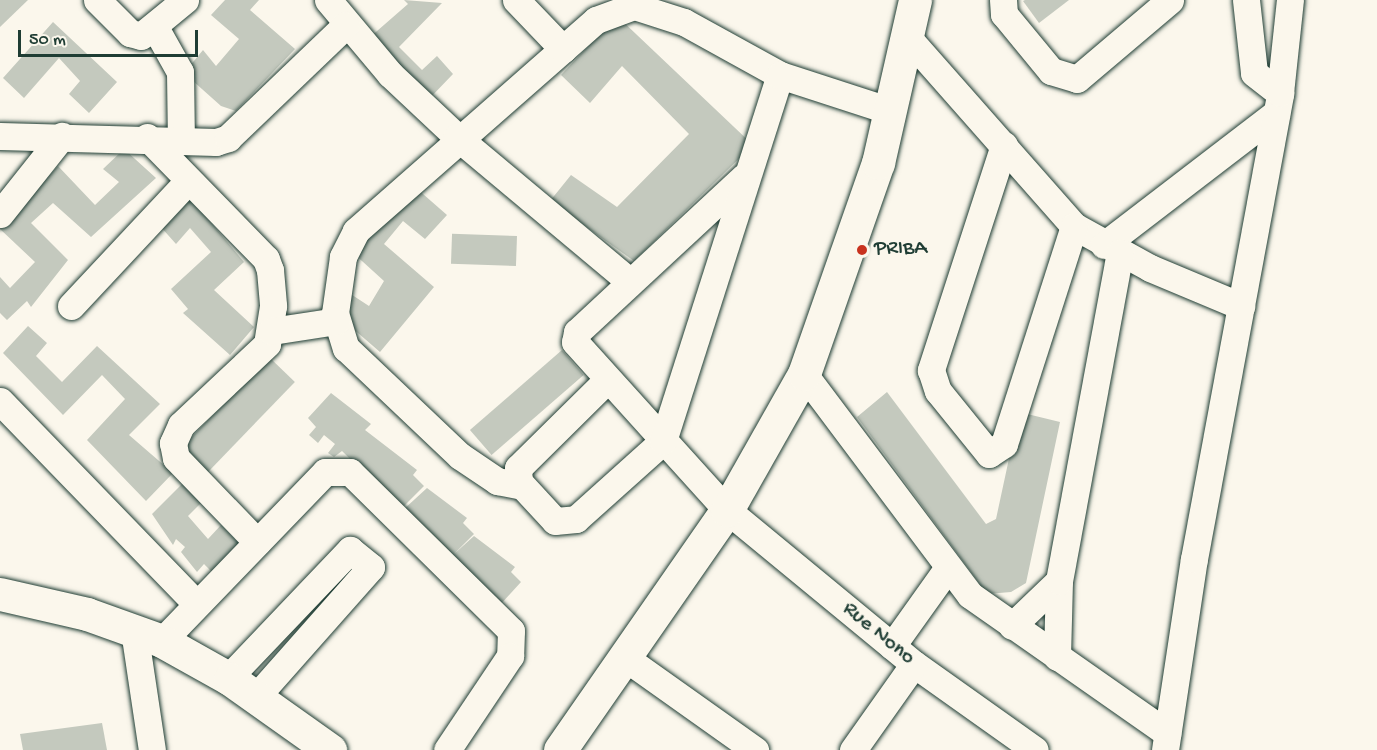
<!DOCTYPE html>
<html>
<head>
<meta charset="utf-8">
<style>
  body { margin:0 }
  #map { position:relative; width:1377px; height:750px; overflow:hidden; background:#fbf7ec; font-family:"Gochi Hand",sans-serif }
  div>[style] { position:absolute }
  [style*='--x'] { left:calc(var(--x)*1px); top:calc(var(--y)*1px); width:calc(var(--w)*1px); rotate:calc(var(--a)*1deg) }
  .building>* { inset:0; background:#c4c9be; transform-origin:0 0 }
  .roads { filter:drop-shadow(0 0 2px #1f3d34) drop-shadow(0 0 2px #1f3d34) }
  .street>* { height:27px; margin:-13.5px; padding:0 13.5px; transform-origin:13.5px; border-radius:13.5px; background:#fbf7ec }
  .secondary>* { height:33px; margin:-16.5px; padding:0 16.5px; transform-origin:16.5px; border-radius:16.5px; background:#fbf7ec }
  .dots>* { width:16px; height:16px; translate:-50% -50%; box-sizing:border-box; border:3px solid #fbf7ec; border-radius:50% }
  span { translate:-50% -50%; white-space:nowrap; text-align:center; line-height:1.15; -webkit-text-stroke:5px #fbf7ec; paint-order:stroke }
  .poi-label { font-size:22px; color:#1f3d34 }
  .left { translate:0 -50%; text-align:left }
  .street-label { font-size:22px; color:#1f3d34 }
  .scale { position:absolute; left:18px; top:30px; width:180px; height:27px; box-sizing:border-box; border:3px solid #1f3d34; border-top:0; padding-left:8px; font-size:18px; line-height:21px; white-space:nowrap; color:#1f3d34; -webkit-text-stroke:4px #fbf7ec; paint-order:stroke }
</style>
</head>
<body>
<div id="map">
  <div class="building">
    <i style="clip-path:polygon(0 0,28px 0,0 27px)"></i>
    <i style="clip-path:polygon(225px 0,259px 0,250px 10px,295px 49px,236px 111px,221px 106px,184px 73px,203px 50px,216px 66px,239px 39px,211px 15px)"></i>
    <i style="clip-path:polygon(404px 0,442px 3px,399px 47px,422px 70px,437px 56px,453px 74px,428px 100px,369px 38px,408px 4px)"></i>
    <i style="clip-path:polygon(1069px 0,1039px 23px,1023px 1px,1025px 0)"></i>
    <i style="clip-path:polygon(617px 16px,753px 145px,634px 261px,550px 201px,571px 175px,617px 207px,689px 134px,622px 66px,590px 103px,561px 75px)"></i>
    <i style="clip-path:polygon(53px 22px,117px 82px,89px 113px,69px 94px,80px 81px,59px 58px,24px 98px,3px 78px)"></i>
    <i style="clip-path:polygon(124px 149px,156px 178px,91px 237px,53px 203px,31px 223px,68px 260px,31px 307px,27px 301px,7px 320px,0 313px,0 277px,10px 288px,35px 262px,0 229px,58px 166px,95px 205px,119px 182px,103px 169px)"></i>
    <i style="clip-path:polygon(415px 187px,447px 215px,425px 239px,403px 221px,384px 244px,434px 287px,380px 352px,336px 314px,346px 291px,369px 306px,384px 281px,351px 251px)"></i>
    <i style="clip-path:polygon(187px 194px,244px 262px,214px 290px,254px 327px,230px 355px,183px 313px,188px 309px,171px 289px,211px 252px,190px 228px,176px 244px,160px 226px)"></i>
    <i style="left:517px;top:236px;width:30px;height:65px;rotate:92deg"></i>
    <i style="clip-path:polygon(28px 326px,47px 343px,36px 356px,62px 382px,97px 346px,160px 404px,129px 435px,173px 473px,146px 501px,87px 440px,125px 399px,102px 375px,63px 415px,3px 353px)"></i>
    <i style="left:562px;top:350px;width:33px;height:122px;rotate:49deg"></i>
    <i style="left:269px;top:357px;width:36px;height:133px;rotate:44deg"></i>
    <i style="clip-path:polygon(887px 392px,986px 524px,996px 519px,1019px 412px,1060px 422px,1026px 583px,1011px 592px,987px 594px,857px 417px)"></i>
    <i style="clip-path:polygon(331px 393px,371px 424px,365px 430px,417px 470px,413px 475px,424px 486px,401px 509px,342px 451px,334px 457px,328px 453px,335px 444px,324px 435px,318px 443px,309px 435px,316px 427px,308px 418px)"></i>
    <i style="clip-path:polygon(183px 483px,202px 502px,188px 516px,208px 539px,221px 525px,239px 543px,214px 574px,204px 564px,197px 572px,181px 552px,185px 547px,176px 539px,173px 545px,152px 514px)"></i>
    <i style="clip-path:polygon(427px 488px,467px 518px,463px 523px,474px 534px,454px 554px,474px 536px,515px 567px,511px 572px,521px 582px,499px 606px,403px 510px)"></i>
    <i style="clip-path:polygon(102px 723px,107px 750px,23px 750px,20px 734px)"></i>
  </div>
  <div class="roads">
    <div class="street">
      <i style="--x:97;--y:0;--w:47;--a:45"></i>
      <i style="--x:130;--y:33;--w:11;--a:15"></i>
      <i style="--x:141;--y:36;--w:57;--a:-39.3"></i>
      <i style="--x:328;--y:0;--w:97;--a:50"></i>
      <i style="--x:390;--y:74;--w:92;--a:43.2"></i>
      <i style="--x:457;--y:137;--w:224;--a:39.9"></i>
      <i style="--x:516;--y:0;--w:68;--a:46.2"></i>
      <i style="--x:563;--y:49;--w:276;--a:138.7"></i>
      <i style="--x:356;--y:231;--w:29;--a:117"></i>
      <i style="--x:343;--y:257;--w:57;--a:98.1"></i>
      <i style="--x:335;--y:313;--w:37;--a:73"></i>
      <i style="--x:346;--y:348;--w:157;--a:43.5"></i>
      <i style="--x:460;--y:456;--w:45;--a:34"></i>
      <i style="--x:497;--y:481;--w:25;--a:11"></i>
      <i style="--x:1003;--y:0;--w:14;--a:86"></i>
      <i style="--x:1004;--y:14;--w:74;--a:50.5"></i>
      <i style="--x:1051;--y:71;--w:27;--a:17"></i>
      <i style="--x:1077;--y:79;--w:122;--a:-40.3"></i>
      <i style="--x:1246;--y:0;--w:73;--a:83.7"></i>
      <i style="--x:1254;--y:73;--w:33;--a:38"></i>
      <i style="--x:156;--y:29;--w:49;--a:60.8"></i>
      <i style="--x:180;--y:72;--w:68;--a:89.2"></i>
      <i style="--x:909;--y:39;--w:249;--a:48.6"></i>
      <i style="--x:1074;--y:226;--w:87;--a:28.9"></i>
      <i style="--x:1150;--y:268;--w:99;--a:22.7"></i>
      <i style="--x:563;--y:49;--w:44;--a:-41.3"></i>
      <i style="--x:596;--y:20;--w:40;--a:-20.2"></i>
      <i style="--x:634;--y:6;--w:52;--a:17.7"></i>
      <i style="--x:684;--y:22;--w:110;--a:28.9"></i>
      <i style="--x:0;--y:136;--w:216;--a:1.6"></i>
      <i style="--x:216;--y:142;--w:13;--a:-18"></i>
      <i style="--x:228;--y:138;--w:163;--a:-43.8"></i>
      <i style="--x:147;--y:137;--w:170;--a:45.7"></i>
      <i style="--x:266;--y:259;--w:12;--a:70"></i>
      <i style="--x:270;--y:270;--w:36;--a:85"></i>
      <i style="--x:273;--y:306;--w:38;--a:99"></i>
      <i style="--x:267;--y:344;--w:118;--a:136.7"></i>
      <i style="--x:181;--y:425;--w:20;--a:114"></i>
      <i style="--x:173;--y:443;--w:15;--a:79"></i>
      <i style="--x:176;--y:458;--w:117;--a:46"></i>
      <i style="--x:1004;--y:145;--w:237;--a:108"></i>
      <i style="--x:931;--y:370;--w:22;--a:72"></i>
      <i style="--x:938;--y:391;--w:81;--a:51"></i>
      <i style="--x:989;--y:454;--w:18;--a:-34"></i>
      <i style="--x:1004;--y:444;--w:229;--a:-72.2"></i>
      <i style="--x:744;--y:177;--w:228;--a:137.1"></i>
      <i style="--x:577;--y:332;--w:10;--a:101"></i>
      <i style="--x:575;--y:342;--w:227;--a:47.9"></i>
      <i style="--x:727;--y:510;--w:242;--a:39.5"></i>
      <i style="--x:914;--y:664;--w:148;--a:35.4"></i>
      <i style="--x:0;--y:214;--w:100;--a:-51.5"></i>
      <i style="--x:1104;--y:245;--w:217;--a:-37.5"></i>
      <i style="--x:71;--y:306;--w:171;--a:-46.9"></i>
      <i style="--x:271;--y:331;--w:66;--a:-8.7"></i>
      <i style="--x:804;--y:374;--w:276;--a:53.1"></i>
      <i style="--x:970;--y:595;--w:241;--a:35"></i>
      <i style="--x:607;--y:380;--w:125;--a:135.3"></i>
      <i style="--x:518;--y:468;--w:14;--a:86"></i>
      <i style="--x:519;--y:482;--w:53;--a:47.3"></i>
      <i style="--x:555;--y:521;--w:21;--a:-5"></i>
      <i style="--x:576;--y:519;--w:117;--a:-41.9"></i>
      <i style="--x:663;--y:441;--w:384;--a:-72.3"></i>
      <i style="--x:780;--y:75;--w:117;--a:18"></i>
      <i style="--x:0;--y:401;--w:281;--a:45.9"></i>
      <i style="--x:1012;--y:626;--w:65;--a:-43.8"></i>
      <i style="--x:134;--y:630;--w:121;--a:81.5"></i>
      <i style="--x:162;--y:641;--w:235;--a:-46"></i>
      <i style="--x:325;--y:472;--w:25;--a:0"></i>
      <i style="--x:350;--y:472;--w:226;--a:44.6"></i>
      <i style="--x:511;--y:631;--w:25;--a:92"></i>
      <i style="--x:510;--y:656;--w:113;--a:123.8"></i>
      <i style="--x:892;--y:646;--w:95;--a:-54.5"></i>
      <i style="--x:624;--y:657;--w:161;--a:35.4"></i>
      <i style="--x:1057;--y:657;--w:76;--a:-88.5"></i>
      <i style="--x:1059;--y:581;--w:334;--a:-79.5"></i>
      <i style="--x:228;--y:678;--w:177;--a:-46.4"></i>
      <i style="--x:350;--y:550;--w:27;--a:39"></i>
      <i style="--x:371;--y:567;--w:174;--a:131.5"></i>
      <i style="--x:853;--y:750;--w:105;--a:-54.7"></i>
      <i style="--x:1165;--y:750;--w:193;--a:-81.4"></i>
      <i style="--x:1194;--y:559;--w:474;--a:-79.5"></i>
      <i style="--x:1280;--y:93;--w:94;--a:-83.9"></i>
    </div>
    <div class="secondary">
      <i style="--x:0;--y:594;--w:89;--a:12.9"></i>
      <i style="--x:87;--y:614;--w:80;--a:19.8"></i>
      <i style="--x:162;--y:641;--w:78;--a:29.2"></i>
      <i style="--x:230;--y:679;--w:123;--a:35.4"></i>
      <i style="--x:560;--y:750;--w:292;--a:-55.2"></i>
      <i style="--x:727;--y:510;--w:156;--a:-60.5"></i>
      <i style="--x:804;--y:374;--w:224;--a:-70.7"></i>
      <i style="--x:878;--y:163;--w:167;--a:-77.2"></i>
    </div>
  </div>
  <div class="dots">
    <i style="left:862px;top:250px;background:#c8321e"></i>
  </div>
  <div class="poi-label">
    <span class="left" style="left:874px;top:250px">PRIBA</span>
  </div>
  <div class="street-label">
    <span style="left:878px;top:634px;rotate:39deg">Rue Nono</span>
  </div>
  <div class="scale">50 m</div>
</div>
</body>
</html>
